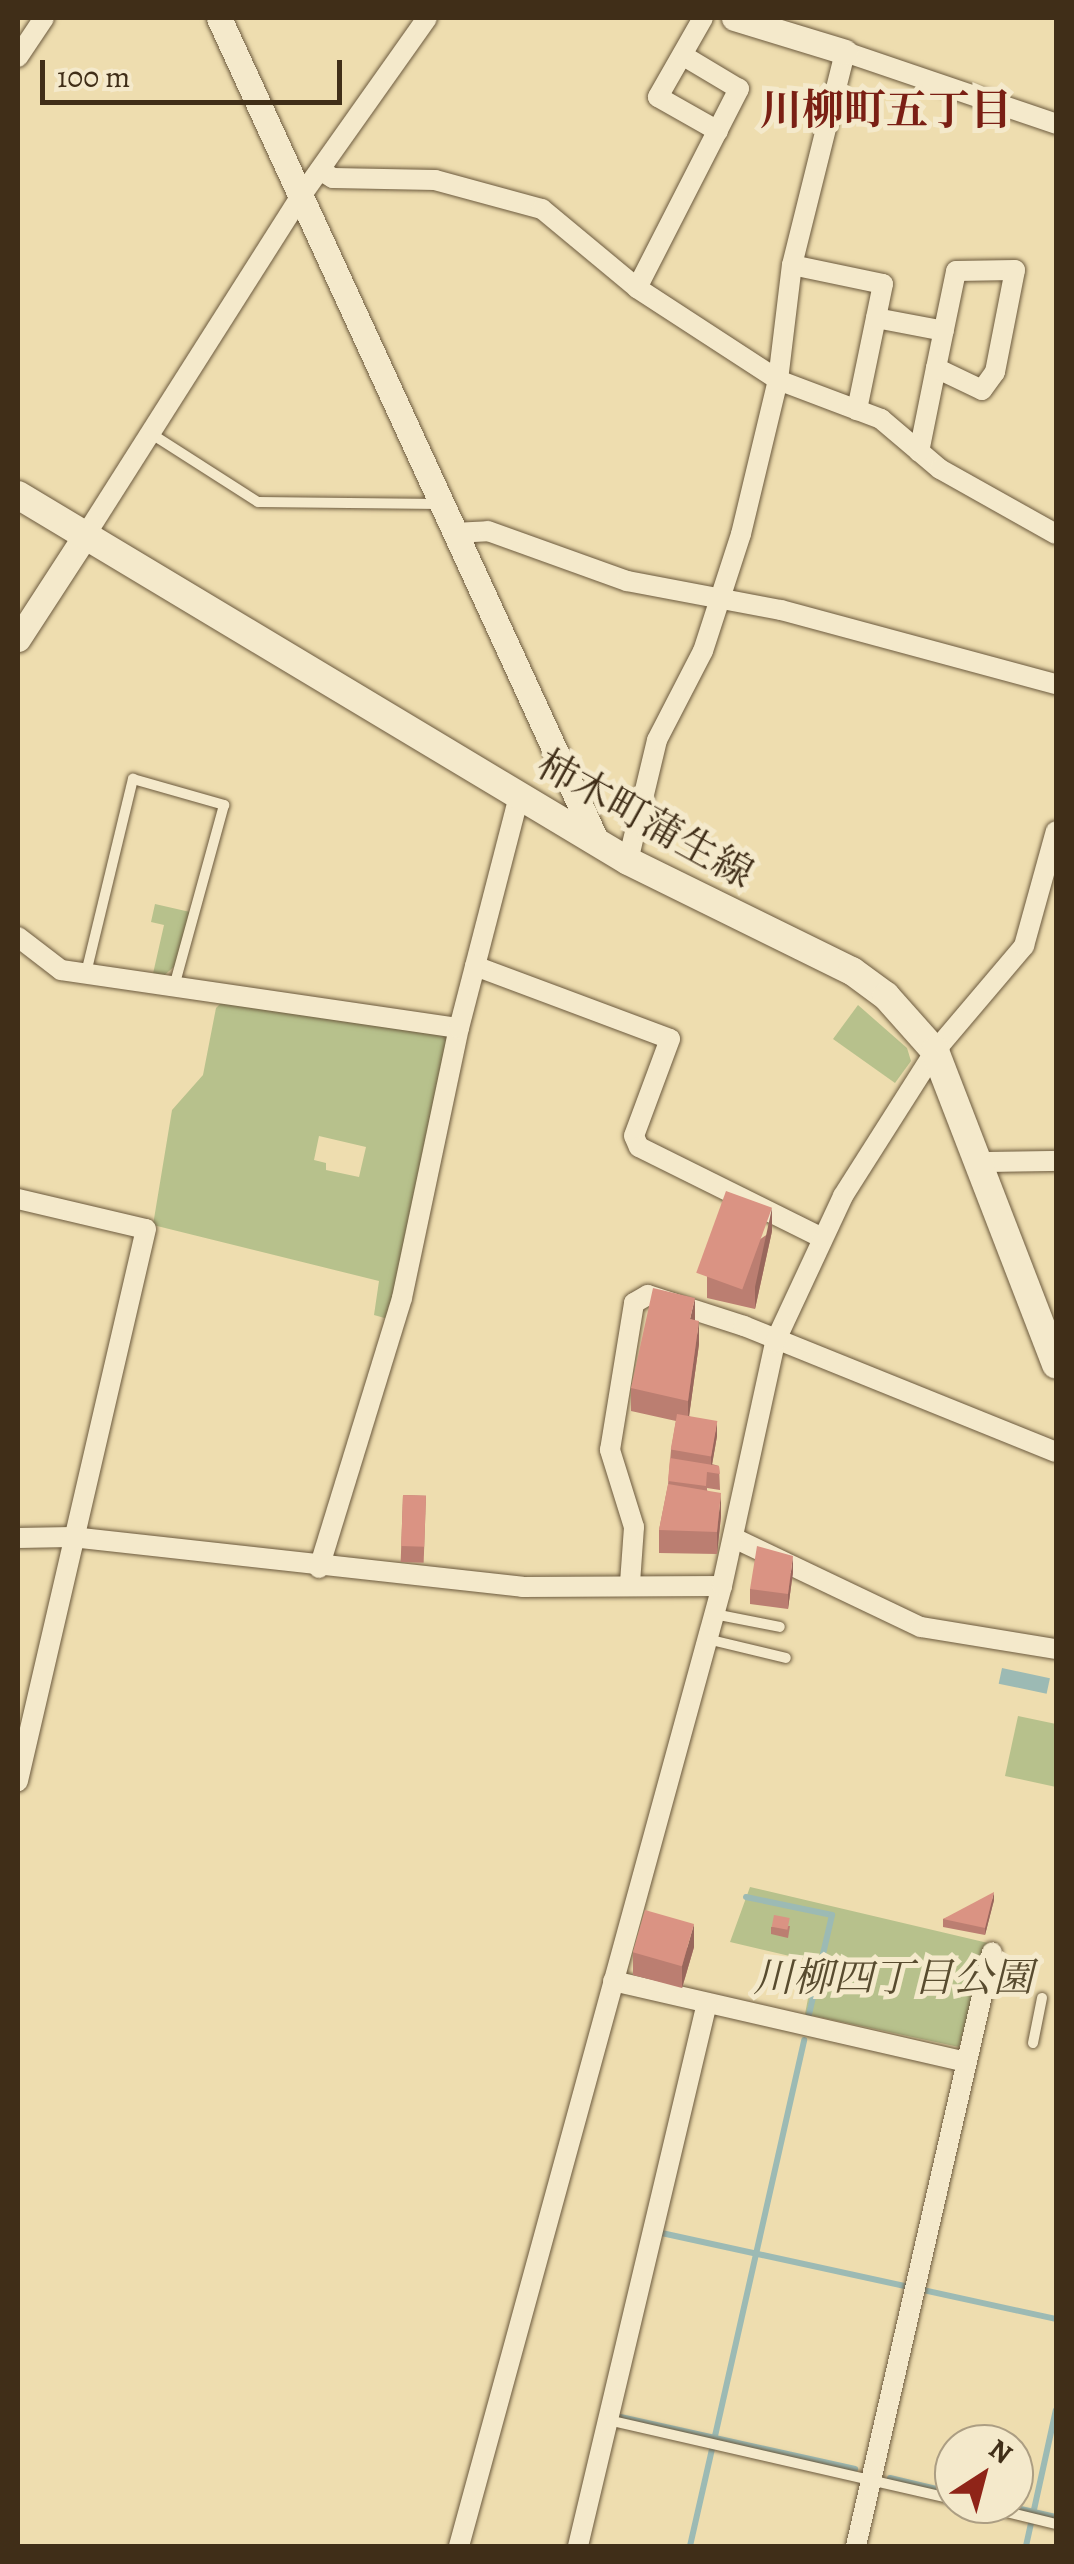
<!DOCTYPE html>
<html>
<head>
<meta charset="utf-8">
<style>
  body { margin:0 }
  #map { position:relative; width:1074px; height:2564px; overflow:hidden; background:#eeddaf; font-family:Alegreya,"Noto Serif JP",serif }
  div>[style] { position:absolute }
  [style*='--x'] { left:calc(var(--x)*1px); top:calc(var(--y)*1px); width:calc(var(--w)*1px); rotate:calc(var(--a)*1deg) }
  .green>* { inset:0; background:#b7c18c }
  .water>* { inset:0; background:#9cbab4; transform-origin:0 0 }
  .stream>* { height:6px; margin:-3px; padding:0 3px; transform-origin:3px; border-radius:3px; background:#9cbab4 }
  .roads { filter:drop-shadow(0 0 2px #6c5a3e) drop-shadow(0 0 2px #6c5a3e) }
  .service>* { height:10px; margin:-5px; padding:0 5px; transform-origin:5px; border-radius:5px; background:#f4e9cb }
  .minor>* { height:20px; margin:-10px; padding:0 10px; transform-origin:10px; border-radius:10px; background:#f4e9cb }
  .tertiary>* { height:25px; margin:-12.5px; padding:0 12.5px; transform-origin:12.5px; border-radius:12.5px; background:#f4e9cb }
  .secondary>* { height:28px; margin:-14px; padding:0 14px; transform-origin:14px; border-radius:14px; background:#f4e9cb }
  .wall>* { inset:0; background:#bb7e71; transform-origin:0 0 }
  .shaded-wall>* { inset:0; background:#99675c }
  .building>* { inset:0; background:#da9383; transform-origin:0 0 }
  span { translate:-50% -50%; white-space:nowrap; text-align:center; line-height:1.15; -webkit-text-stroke:10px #f4e9cb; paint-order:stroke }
  .street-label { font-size:40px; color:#402e18 }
  .park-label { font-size:40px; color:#584b2f; font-style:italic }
  .neighbourhood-label { font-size:42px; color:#7a1f14; font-weight:700 }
  .frame { position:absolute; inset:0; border:20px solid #402e18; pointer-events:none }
  .north { position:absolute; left:934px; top:2424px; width:100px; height:100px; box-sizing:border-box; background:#f4e9cb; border:2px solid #ac9e83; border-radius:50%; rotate:36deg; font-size:28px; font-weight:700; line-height:40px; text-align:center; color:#402e18 }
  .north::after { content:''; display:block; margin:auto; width:35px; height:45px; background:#8f2418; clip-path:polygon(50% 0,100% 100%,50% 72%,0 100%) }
  .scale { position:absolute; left:40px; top:60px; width:302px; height:45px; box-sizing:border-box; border:5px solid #402e18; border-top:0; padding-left:12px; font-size:30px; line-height:35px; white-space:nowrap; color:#402e18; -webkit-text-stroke:8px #f4e9cb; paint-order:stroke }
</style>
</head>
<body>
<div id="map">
  <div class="green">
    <i style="clip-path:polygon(155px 904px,190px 912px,177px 964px,160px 979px,152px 978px,164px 925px,151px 922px)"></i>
    <i style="clip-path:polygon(evenodd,225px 999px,449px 1036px,388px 1319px,374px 1315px,379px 1281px,153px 1225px,172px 1110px,203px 1075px,216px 1008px,225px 999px,319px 1136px,366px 1147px,359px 1177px,326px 1170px,326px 1163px,314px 1160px,319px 1136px)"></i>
    <i style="clip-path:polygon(858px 1005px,907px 1048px,911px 1061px,895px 1083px,833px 1039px)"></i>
    <i style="clip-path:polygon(1018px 1716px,1056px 1724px,1056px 1787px,1005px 1776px)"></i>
    <i style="clip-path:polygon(750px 1887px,988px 1943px,959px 2047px,805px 2014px,815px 1962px,730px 1942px)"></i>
  </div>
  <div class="water">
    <i style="left:1002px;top:1668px;width:49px;height:16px;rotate:12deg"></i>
  </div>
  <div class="stream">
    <i style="--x:746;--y:1897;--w:88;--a:11.8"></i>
    <i style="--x:832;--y:1915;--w:103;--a:103"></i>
    <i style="--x:657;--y:2232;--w:408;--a:12.3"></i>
    <i style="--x:616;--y:2416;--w:245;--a:12.5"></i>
    <i style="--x:715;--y:2436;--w:406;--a:-77.3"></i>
    <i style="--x:890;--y:2478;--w:66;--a:13.2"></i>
    <i style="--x:999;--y:2504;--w:58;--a:12.8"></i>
    <i style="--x:690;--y:2546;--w:99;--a:-77.2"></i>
    <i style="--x:1026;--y:2546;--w:139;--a:-77.6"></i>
  </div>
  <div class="roads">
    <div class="service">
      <i style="--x:150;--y:433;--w:128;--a:32.6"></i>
      <i style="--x:258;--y:502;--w:182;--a:0.6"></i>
      <i style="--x:86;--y:973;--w:200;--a:-76.4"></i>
      <i style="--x:133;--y:779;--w:95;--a:15.9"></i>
      <i style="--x:224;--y:805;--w:185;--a:105.4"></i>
      <i style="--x:714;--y:1614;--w:67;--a:11.1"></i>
      <i style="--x:707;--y:1639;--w:81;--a:13.5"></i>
      <i style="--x:1033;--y:2043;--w:46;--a:-78.7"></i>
      <i style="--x:608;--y:2420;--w:355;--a:12.9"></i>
      <i style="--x:974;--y:2504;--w:84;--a:13.7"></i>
    </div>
    <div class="minor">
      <i style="--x:703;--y:18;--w:91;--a:119.7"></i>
      <i style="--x:658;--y:97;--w:69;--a:29.5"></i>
      <i style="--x:18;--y:57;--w:47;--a:-56.3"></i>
      <i style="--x:320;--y:170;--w:15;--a:32"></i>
      <i style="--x:333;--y:178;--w:102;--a:1.1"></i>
      <i style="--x:435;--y:180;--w:111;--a:15.2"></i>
      <i style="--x:542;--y:209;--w:124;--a:39.7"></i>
      <i style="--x:637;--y:288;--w:168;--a:33.1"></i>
      <i style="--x:778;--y:380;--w:110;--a:20.7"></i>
      <i style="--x:881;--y:419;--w:77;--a:40.3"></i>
      <i style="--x:940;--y:469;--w:133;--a:29.3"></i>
      <i style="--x:792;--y:265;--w:93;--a:11.8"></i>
      <i style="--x:883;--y:284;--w:129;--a:101.7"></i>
      <i style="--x:637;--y:288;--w:224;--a:-62.9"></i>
      <i style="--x:739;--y:89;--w:66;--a:-149.2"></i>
      <i style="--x:876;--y:318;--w:69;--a:10.8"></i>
      <i style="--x:919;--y:452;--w:86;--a:-78.6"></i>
      <i style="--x:936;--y:368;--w:99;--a:-78.3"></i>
      <i style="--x:956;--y:271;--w:59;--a:-1"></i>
      <i style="--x:1015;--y:270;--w:104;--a:101.1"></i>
      <i style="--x:995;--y:372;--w:22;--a:126"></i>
      <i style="--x:982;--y:390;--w:51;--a:-154.4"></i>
      <i style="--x:453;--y:533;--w:35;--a:-3"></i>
      <i style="--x:488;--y:531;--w:148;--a:19.8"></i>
      <i style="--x:627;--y:581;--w:157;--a:10.7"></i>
      <i style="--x:781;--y:610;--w:285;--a:15.1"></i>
      <i style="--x:85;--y:536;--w:403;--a:-57.6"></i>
      <i style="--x:301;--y:196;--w:218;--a:-54.7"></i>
      <i style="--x:628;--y:861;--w:124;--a:-76.5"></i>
      <i style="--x:657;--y:740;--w:100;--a:-62.7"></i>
      <i style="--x:703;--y:651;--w:123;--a:-72"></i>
      <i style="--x:741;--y:534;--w:158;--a:-76.5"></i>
      <i style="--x:778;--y:380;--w:116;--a:-83.1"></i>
      <i style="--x:792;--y:265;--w:219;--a:-76"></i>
      <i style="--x:845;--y:52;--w:223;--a:18.8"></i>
      <i style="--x:18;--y:937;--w:54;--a:37.5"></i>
      <i style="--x:61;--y:970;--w:402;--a:8.3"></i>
      <i style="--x:475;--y:966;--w:208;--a:20.5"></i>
      <i style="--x:670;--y:1039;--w:103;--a:110.4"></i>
      <i style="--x:634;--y:1136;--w:12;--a:66"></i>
      <i style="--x:639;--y:1147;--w:202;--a:26.4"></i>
      <i style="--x:981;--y:1162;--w:75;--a:-0.8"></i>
      <i style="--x:18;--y:1199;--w:131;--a:13.2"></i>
      <i style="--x:146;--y:1229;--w:567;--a:103.06"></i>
      <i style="--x:18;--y:1538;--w:54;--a:-1.1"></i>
      <i style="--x:72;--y:1537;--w:453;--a:6.3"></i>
      <i style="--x:522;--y:1587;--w:200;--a:-0.3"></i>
      <i style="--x:734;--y:1538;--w:207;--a:25.5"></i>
      <i style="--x:921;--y:1627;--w:137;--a:9.3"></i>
      <i style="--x:319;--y:1568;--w:282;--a:-72.9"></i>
      <i style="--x:402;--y:1298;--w:276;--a:-78.1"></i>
      <i style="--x:459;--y:1028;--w:240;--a:-75.5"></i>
      <i style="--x:630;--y:1583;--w:56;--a:-85.9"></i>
      <i style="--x:634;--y:1527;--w:81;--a:-107.3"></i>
      <i style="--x:610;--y:1450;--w:149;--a:-80.7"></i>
      <i style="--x:634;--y:1303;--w:16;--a:-30"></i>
      <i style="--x:648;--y:1295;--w:101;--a:17.9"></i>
      <i style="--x:744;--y:1326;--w:336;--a:22"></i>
      <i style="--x:613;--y:1981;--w:358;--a:12.9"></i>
      <i style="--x:459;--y:2546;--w:995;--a:-74.68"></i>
      <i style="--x:722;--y:1586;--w:250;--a:-77.7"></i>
      <i style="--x:775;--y:1342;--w:161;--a:-65"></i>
      <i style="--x:843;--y:1196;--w:172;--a:-57.6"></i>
      <i style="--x:935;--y:1051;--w:138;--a:-49.7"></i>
      <i style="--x:1024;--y:946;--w:119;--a:-74.5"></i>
      <i style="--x:578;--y:2546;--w:558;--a:-76.64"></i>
      <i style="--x:856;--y:2546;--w:609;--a:-77.1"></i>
    </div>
    <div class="tertiary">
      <i style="--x:219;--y:18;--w:907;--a:65.36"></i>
      <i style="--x:734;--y:18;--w:116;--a:17"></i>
      <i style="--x:18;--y:639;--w:123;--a:-57"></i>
    </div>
    <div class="secondary">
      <i style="--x:18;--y:495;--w:711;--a:30.96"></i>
      <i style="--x:628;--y:861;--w:250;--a:26.2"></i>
      <i style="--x:852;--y:971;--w:42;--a:36.3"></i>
      <i style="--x:886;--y:996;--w:74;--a:48.3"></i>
      <i style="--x:935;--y:1051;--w:336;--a:68.9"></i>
    </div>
  </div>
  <div class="wall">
    <i style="clip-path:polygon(772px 1231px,755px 1309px,707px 1298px,707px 1276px)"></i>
    <i style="clip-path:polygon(695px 1320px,699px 1344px,689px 1416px,717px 1436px,712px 1464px,719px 1466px,720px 1490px,707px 1488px,707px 1490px,721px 1516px,717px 1554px,659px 1553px,659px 1530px,668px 1485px,671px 1450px,676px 1421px,631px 1411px,631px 1388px)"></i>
    <i style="left:403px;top:1495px;width:23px;height:67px;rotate:2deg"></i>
    <i style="clip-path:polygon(793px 1572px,788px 1609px,750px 1604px,750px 1589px)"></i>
    <i style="clip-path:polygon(994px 1900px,985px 1935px,943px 1927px,943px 1919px)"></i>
    <i style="clip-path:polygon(790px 1926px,788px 1938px,771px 1934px,771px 1927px)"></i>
    <i style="clip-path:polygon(694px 1947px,682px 1988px,633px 1975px,633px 1952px)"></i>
  </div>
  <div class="shaded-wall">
    <i style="clip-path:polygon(772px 1208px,772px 1231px,755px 1309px,755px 1287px)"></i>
    <i style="clip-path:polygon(695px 1298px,695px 1321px,690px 1319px)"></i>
    <i style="clip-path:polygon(699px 1321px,699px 1344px,688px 1424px,688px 1401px)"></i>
    <i style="clip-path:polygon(717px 1421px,717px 1436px,711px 1471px,711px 1456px)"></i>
    <i style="clip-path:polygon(721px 1493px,721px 1516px,717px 1554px,717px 1532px)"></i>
    <i style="clip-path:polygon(793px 1556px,793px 1572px,788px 1609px,788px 1594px)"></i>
    <i style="clip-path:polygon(994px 1892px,994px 1900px,985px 1935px,985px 1928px)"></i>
    <i style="clip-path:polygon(694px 1924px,694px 1947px,682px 1988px,682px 1966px)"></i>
  </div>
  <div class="building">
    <i style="left:726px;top:1191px;width:49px;height:87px;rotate:20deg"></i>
    <i style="clip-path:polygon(653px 1288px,695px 1298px,690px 1319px,699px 1321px,688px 1401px,631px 1388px)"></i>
    <i style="left:677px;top:1414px;width:41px;height:36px;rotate:10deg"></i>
    <i style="clip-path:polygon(670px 1458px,719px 1466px,720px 1474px,707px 1472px,706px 1486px,668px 1481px)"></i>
    <i style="clip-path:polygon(668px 1484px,721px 1493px,717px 1532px,659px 1530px)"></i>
    <i style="left:403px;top:1495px;width:23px;height:51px;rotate:2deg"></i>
    <i style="clip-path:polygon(757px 1546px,793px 1556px,788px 1594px,750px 1589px)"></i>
    <i style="clip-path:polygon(994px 1892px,985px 1928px,943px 1919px)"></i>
    <i style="left:645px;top:1910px;width:51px;height:44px;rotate:16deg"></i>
    <i style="left:774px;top:1915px;width:16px;height:12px;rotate:11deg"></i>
  </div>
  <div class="street-label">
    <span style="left:645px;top:819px;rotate:29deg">柿木町蒲生線</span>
  </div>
  <div class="park-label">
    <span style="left:893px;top:1978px">川柳四丁目公園</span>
  </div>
  <div class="neighbourhood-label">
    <span style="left:886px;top:110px">川柳町五丁目</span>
  </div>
  <div class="frame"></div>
  <div class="north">N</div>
  <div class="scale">100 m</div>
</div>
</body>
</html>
